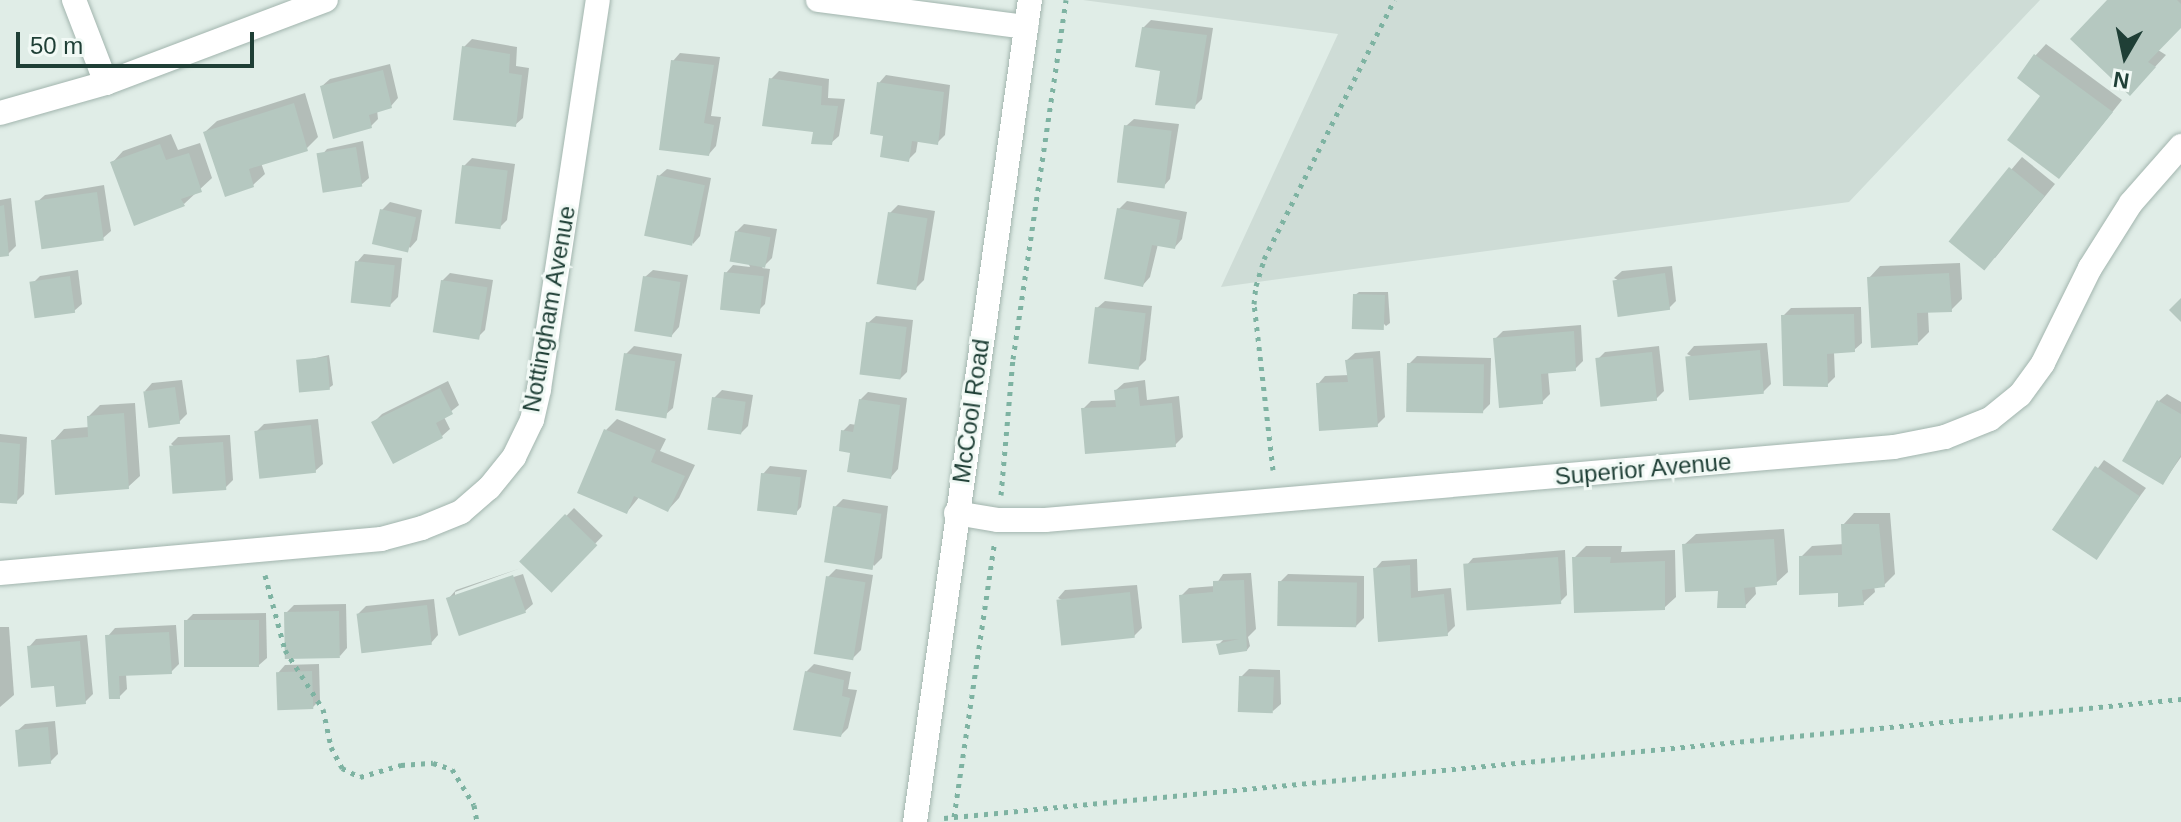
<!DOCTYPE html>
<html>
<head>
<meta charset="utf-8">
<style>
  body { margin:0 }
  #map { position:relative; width:2181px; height:822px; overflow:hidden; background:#e0ede7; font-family:Helvetica,sans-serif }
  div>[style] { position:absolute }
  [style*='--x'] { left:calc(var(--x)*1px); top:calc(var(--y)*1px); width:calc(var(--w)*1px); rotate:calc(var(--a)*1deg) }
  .built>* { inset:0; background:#cedcd6 }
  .shadow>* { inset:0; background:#0003; transform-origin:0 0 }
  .building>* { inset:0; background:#b5c8c0; transform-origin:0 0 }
  .path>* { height:5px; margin-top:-2.5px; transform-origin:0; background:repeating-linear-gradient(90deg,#7eb3a2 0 4px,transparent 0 10px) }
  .roads { filter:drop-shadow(0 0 2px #a2b5ae) drop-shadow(0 0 2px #a2b5ae) }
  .minor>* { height:24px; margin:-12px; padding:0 12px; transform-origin:12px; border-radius:12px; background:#fff }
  span { translate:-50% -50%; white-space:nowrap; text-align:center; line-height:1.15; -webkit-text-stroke:6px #f1f9f5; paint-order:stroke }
  .street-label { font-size:24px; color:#1f3f36 }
  .north { position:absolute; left:2085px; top:16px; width:80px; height:80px; -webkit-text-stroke:6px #f1f9f5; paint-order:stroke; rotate:189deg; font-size:22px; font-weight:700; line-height:32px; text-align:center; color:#1f3f36 }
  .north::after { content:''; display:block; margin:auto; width:28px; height:36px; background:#1f3f36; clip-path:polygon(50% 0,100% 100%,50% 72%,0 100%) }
  .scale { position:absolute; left:16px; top:32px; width:238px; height:36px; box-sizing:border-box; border:4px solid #1f3f36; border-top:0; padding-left:10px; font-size:24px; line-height:28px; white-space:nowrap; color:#1f3f36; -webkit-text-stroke:6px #f1f9f5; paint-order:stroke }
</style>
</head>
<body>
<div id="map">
  <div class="built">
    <i style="clip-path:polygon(1083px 0,2040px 0,1849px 202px,1221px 287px,1338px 34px)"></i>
  </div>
  <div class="shadow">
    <i style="clip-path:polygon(2109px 0,2181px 0,2181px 25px,2158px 50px,2166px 55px,2141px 82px)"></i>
    <i style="clip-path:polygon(1151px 20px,1213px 28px,1202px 99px,1194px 107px,1163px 69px,1143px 28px)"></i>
    <i style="clip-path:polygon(472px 39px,517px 47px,516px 66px,529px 68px,523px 118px,515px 125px,464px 47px)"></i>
    <i style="clip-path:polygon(2046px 44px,2122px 100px,2070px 165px,2035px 56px)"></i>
    <i style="clip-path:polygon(680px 53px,720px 57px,711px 116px,721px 117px,716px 146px,709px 154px,673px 61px)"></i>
    <i style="clip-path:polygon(390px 64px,398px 98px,391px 106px,377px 110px,378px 119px,371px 126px,322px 86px,330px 79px)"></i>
    <i style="clip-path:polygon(779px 71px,829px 79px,828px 98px,845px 99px,839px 136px,831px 143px,815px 130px,771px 79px)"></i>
    <i style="clip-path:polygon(886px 75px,950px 85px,945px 135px,937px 143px,918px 140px,916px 152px,908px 160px,885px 135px,879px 83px)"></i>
    <i style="clip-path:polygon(305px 93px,318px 137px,306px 149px,261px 163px,265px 174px,253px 185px,205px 132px,217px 121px)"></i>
    <i style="clip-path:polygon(1134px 119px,1179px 124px,1170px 179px,1163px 187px,1126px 126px)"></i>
    <i style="clip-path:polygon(171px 134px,178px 150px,200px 143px,212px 178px,184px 204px,112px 163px,123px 151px)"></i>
    <i style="clip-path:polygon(363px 141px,369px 178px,361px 185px,320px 157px,327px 149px)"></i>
    <i style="clip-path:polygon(2022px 157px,2055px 184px,1995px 258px,1951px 241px)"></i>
    <i style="clip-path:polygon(472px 158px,515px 164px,507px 220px,499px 228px,464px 166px)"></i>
    <i style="clip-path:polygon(667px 169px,711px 178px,700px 236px,693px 244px,659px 176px)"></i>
    <i style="clip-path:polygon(104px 185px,111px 231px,103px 238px,37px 202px,45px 195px)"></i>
    <i style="clip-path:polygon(11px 198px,16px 246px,8px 254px,0 255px,0 200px)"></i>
    <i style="clip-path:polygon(1127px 201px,1187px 212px,1182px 239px,1175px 247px,1158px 244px,1150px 277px,1143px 285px,1119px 209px)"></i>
    <i style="clip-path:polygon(390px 202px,422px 210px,417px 240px,410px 248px,382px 210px)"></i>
    <i style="clip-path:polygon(898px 205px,935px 211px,924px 280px,916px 288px,890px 213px)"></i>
    <i style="clip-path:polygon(744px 224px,777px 229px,772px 258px,762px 268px,770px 269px,765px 304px,757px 312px,726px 273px,733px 265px,750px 267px,736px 232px)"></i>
    <i style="clip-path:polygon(364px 254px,402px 258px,398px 297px,390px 305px,357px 262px)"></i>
    <i style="clip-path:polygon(1960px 263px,1962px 299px,1951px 310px,1928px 311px,1929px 332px,1918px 343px,1869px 278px,1880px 266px)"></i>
    <i style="clip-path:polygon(1672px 266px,1676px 301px,1669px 308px,1614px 278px,1622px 271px)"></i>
    <i style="clip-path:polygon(78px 270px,82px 304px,74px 311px,33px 283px,40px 276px)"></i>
    <i style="clip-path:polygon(653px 270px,688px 275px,679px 327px,672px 335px,645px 277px)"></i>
    <i style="clip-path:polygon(450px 273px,493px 280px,485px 330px,477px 338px,442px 281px)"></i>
    <i style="clip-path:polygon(1359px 292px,1388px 292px,1390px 323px,1386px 326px,1355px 295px)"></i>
    <i style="clip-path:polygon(1105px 301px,1152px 306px,1146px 360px,1138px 368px,1097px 308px)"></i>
    <i style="clip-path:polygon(1861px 307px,1862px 343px,1854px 350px,1834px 352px,1835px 377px,1827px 385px,1783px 316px,1791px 308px)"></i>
    <i style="clip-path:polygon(876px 316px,913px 320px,907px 372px,900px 379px,868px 323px)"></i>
    <i style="clip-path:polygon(1581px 325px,1583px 361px,1575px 369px,1548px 371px,1550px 394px,1542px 402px,1495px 339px,1503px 331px)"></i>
    <i style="clip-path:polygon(1767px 343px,1771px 384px,1763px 392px,1687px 354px,1694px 346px)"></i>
    <i style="clip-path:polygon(634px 346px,682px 354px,673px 408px,665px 415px,626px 354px)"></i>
    <i style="clip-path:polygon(1659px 346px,1664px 391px,1656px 399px,1597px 360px,1605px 352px)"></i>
    <i style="clip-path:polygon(1380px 351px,1385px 417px,1377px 425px,1318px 384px,1325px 376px,1349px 375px,1347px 360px,1355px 353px)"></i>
    <i style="clip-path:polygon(329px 355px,333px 385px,329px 388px,298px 362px)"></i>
    <i style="clip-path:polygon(1417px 356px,1491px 358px,1490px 404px,1482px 412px,1409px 364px)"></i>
    <i style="clip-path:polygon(182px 380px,187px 414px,179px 422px,145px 391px,152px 383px)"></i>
    <i style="clip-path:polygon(1145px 380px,1147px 400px,1179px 396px,1183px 437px,1175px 445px,1083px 409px,1091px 401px,1117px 400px,1116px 390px,1124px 383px)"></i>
    <i style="clip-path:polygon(448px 381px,459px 405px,444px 417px,450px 429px,442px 436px,374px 422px,382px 414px)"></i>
    <i style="clip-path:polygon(722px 390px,753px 395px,748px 426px,740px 434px,714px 398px)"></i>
    <i style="clip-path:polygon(868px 392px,907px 398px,898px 469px,891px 477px,843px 431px,850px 424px,857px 425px,860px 400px)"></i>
    <i style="clip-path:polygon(2167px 394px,2181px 402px,2181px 457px,2163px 483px,2159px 401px)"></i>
    <i style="clip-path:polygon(135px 403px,140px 476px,128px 487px,53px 441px,64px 429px,89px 427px,89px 416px,100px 405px)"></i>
    <i style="clip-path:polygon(318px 419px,323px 464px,315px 471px,256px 432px,264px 424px)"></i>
    <i style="clip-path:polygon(617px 419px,666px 439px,660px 451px,695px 465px,679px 498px,668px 510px,640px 496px,627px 512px,606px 430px)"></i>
    <i style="clip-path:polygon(0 434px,27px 437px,24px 494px,16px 502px,0 501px)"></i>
    <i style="clip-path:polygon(230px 435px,233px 480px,225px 488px,171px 444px,178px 437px)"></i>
    <i style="clip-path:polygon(2104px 460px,2146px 488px,2101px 549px,2053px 529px)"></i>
    <i style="clip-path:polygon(770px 466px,807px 470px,801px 507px,794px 515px,763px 474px)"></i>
    <i style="clip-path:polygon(843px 499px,888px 506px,882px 558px,874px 566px,835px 507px)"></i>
    <i style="left:574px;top:508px;width:40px;height:75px;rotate:44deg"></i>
    <i style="clip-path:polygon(1854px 513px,1890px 513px,1895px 574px,1884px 585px,1874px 586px,1875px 592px,1863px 603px,1840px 590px,1801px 557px,1812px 546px,1844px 544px,1843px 525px)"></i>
    <i style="clip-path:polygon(1784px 529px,1788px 572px,1776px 583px,1755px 585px,1756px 594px,1745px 606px,1720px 589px,1684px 545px,1696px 534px)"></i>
    <i style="clip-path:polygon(1586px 546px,1622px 546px,1621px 552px,1675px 550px,1676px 597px,1664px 608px,1574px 558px)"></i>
    <i style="clip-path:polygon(1565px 550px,1567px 595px,1560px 602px,1466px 566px,1473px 558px)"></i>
    <i style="clip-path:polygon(1417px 559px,1418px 591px,1451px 588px,1455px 626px,1447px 634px,1375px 569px,1382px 561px)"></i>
    <i style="clip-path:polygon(521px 568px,455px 592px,455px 596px,523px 574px,533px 604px,525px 611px,449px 598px,456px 590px)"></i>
    <i style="clip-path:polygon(836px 569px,873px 575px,861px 650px,853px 658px,828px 577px)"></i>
    <i style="clip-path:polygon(1251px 573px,1256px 629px,1248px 637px,1250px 646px,1247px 650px,1218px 645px,1225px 638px,1181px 596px,1189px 588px,1215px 586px,1223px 574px)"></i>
    <i style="clip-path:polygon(1288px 574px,1364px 576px,1364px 618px,1356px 626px,1280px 582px)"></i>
    <i style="clip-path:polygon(1137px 585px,1142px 628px,1134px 636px,1058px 598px,1065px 590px)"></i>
    <i style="clip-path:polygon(434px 599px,438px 635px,431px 643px,358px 614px,366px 606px)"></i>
    <i style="clip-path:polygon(346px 604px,347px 648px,340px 656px,286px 613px,294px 605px)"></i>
    <i style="clip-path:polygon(266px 613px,267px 658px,259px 665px,186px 621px,193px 614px)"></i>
    <i style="clip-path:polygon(176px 625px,179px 664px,171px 672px,126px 674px,127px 689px,119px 697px,108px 636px,115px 628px)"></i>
    <i style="clip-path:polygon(0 627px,9px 627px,14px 695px,0 707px)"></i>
    <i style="clip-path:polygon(87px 635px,93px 694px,85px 702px,56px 684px,29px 647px,36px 639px)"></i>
    <i style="clip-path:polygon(319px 664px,320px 700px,313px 707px,278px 673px,285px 665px)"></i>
    <i style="clip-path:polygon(814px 664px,851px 672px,848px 689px,857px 690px,848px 728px,841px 735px,806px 672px)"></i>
    <i style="clip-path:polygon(1249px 669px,1280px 670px,1281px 704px,1273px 711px,1241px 677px)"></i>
    <i style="clip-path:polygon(55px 721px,58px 754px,50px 762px,17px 731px,25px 724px)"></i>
  </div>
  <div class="building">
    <i style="clip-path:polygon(2107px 0,2177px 0,2181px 4px,2181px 28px,2148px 62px,2156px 67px,2130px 96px,2070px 39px)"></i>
    <i style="clip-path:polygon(1142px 27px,1207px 35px,1195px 109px,1155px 105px,1160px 71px,1135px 67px)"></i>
    <i style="clip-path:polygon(462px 46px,510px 54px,509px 73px,522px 75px,516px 127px,453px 120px)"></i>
    <i style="clip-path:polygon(2034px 54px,2113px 112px,2059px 179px,2007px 140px,2040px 96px,2017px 78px)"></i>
    <i style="clip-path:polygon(671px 60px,714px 65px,704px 123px,714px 125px,709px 156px,659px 150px)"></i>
    <i style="clip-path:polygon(383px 70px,392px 108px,369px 115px,372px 128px,333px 139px,320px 86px)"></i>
    <i style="clip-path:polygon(769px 78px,822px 86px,821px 105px,838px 106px,832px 145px,811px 144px,813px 132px,762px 126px)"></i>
    <i style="clip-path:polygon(877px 82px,944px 92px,938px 145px,912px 141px,909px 162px,880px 157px,883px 136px,870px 134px)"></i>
    <i style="clip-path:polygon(294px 103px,308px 151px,249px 169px,254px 187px,225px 197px,203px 132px)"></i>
    <i style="left:1124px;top:125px;width:48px;height:58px;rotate:7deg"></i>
    <i style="clip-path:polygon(160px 144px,166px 160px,189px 153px,202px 192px,181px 199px,185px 206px,134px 226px,110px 162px)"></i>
    <i style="left:356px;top:147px;width:40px;height:40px;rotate:81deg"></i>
    <i style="left:462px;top:165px;width:46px;height:59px;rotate:7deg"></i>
    <i style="left:2009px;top:167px;width:46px;height:96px;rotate:39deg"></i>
    <i style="left:657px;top:175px;width:49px;height:62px;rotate:12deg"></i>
    <i style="left:97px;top:192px;width:49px;height:63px;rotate:82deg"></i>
    <i style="clip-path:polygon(4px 205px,9px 256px,0 257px,0 206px)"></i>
    <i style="clip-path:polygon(1117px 208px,1180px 220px,1175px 249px,1152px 245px,1143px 287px,1104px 279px)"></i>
    <i style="left:380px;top:209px;width:37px;height:36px;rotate:13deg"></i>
    <i style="left:888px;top:212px;width:40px;height:73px;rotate:9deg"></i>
    <i style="left:735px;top:231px;width:36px;height:31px;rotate:10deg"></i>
    <i style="left:355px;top:261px;width:40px;height:42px;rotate:6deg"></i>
    <i style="left:724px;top:272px;width:40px;height:38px;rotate:6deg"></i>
    <i style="left:1665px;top:273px;width:37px;height:53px;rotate:82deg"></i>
    <i style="clip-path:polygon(1949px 273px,1952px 312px,1917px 313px,1918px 345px,1871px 348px,1867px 277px)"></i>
    <i style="left:70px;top:276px;width:37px;height:41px;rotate:82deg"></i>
    <i style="left:643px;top:276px;width:38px;height:56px;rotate:9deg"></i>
    <i style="left:441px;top:280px;width:47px;height:53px;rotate:9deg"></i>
    <i style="left:1353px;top:294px;width:32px;height:35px;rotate:2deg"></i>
    <i style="clip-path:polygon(2181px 298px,2181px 322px,2169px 310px)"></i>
    <i style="left:1095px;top:307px;width:51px;height:57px;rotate:7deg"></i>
    <i style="clip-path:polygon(1854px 314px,1855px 352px,1827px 354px,1828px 387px,1783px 386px,1781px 315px)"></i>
    <i style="left:866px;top:322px;width:41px;height:53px;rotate:7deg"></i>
    <i style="clip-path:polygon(1574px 331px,1576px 371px,1541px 374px,1543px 404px,1499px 408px,1493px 338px)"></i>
    <i style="left:1760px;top:350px;width:44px;height:75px;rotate:85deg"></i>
    <i style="left:1652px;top:352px;width:49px;height:57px;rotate:84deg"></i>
    <i style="left:624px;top:353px;width:52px;height:58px;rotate:9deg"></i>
    <i style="left:327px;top:357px;width:33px;height:31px;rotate:85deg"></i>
    <i style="clip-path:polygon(1373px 358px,1378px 427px,1319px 431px,1316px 383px,1348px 382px,1345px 360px)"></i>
    <i style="left:1407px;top:363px;width:77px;height:49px;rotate:1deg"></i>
    <i style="left:175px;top:387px;width:37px;height:32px;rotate:82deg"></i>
    <i style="clip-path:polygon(1138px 387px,1140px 406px,1172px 403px,1176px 447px,1085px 454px,1081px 408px,1116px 407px,1114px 390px)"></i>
    <i style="clip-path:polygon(440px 388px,453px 414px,436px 423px,443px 438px,393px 464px,371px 422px)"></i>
    <i style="left:712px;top:397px;width:34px;height:33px;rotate:8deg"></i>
    <i style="clip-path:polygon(859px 399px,900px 405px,891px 479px,847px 472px,850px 453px,839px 451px,841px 430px,853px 432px)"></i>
    <i style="clip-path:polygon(2157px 400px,2181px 414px,2181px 455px,2163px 485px,2122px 461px)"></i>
    <i style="clip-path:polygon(124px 413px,129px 489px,55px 495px,51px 440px,88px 437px,87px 416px)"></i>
    <i style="left:311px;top:425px;width:48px;height:57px;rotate:84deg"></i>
    <i style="clip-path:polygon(604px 429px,656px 450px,651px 462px,685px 476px,668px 512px,634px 496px,627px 514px,577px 493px)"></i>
    <i style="clip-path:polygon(0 442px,20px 444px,17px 504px,0 503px)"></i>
    <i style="left:223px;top:442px;width:48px;height:54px;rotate:86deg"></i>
    <i style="left:2095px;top:466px;width:54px;height:77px;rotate:34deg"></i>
    <i style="left:761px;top:473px;width:40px;height:38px;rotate:6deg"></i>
    <i style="left:833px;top:506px;width:49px;height:57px;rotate:9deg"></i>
    <i style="left:565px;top:514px;width:45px;height:66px;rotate:44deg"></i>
    <i style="clip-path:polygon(1841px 524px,1879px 524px,1885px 587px,1862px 590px,1864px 605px,1838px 607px,1838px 593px,1799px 595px,1799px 556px,1842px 555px)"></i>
    <i style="clip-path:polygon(1774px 539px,1777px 585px,1744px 588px,1746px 608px,1717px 608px,1718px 591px,1685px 592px,1682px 544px)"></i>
    <i style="left:1558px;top:557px;width:47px;height:95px;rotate:86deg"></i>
    <i style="clip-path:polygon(1572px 557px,1611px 557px,1610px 563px,1665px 561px,1665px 610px,1574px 613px)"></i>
    <i style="clip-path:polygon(1410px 565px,1411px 598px,1444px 594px,1448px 636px,1378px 642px,1373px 568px)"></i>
    <i style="left:513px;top:575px;width:40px;height:71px;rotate:71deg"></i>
    <i style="left:826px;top:576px;width:40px;height:79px;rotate:9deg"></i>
    <i style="clip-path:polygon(1244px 580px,1247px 651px,1219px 655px,1216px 644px,1239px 639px,1182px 643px,1179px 595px,1213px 592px,1213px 581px)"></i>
    <i style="left:1278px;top:581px;width:79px;height:45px;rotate:1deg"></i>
    <i style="left:1130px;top:592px;width:46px;height:74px;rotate:84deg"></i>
    <i style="left:427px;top:605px;width:40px;height:71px;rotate:83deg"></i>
    <i style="left:339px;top:611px;width:47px;height:55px;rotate:89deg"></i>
    <i style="left:184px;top:620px;width:75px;height:47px"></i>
    <i style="clip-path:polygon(169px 632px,172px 674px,119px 676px,120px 699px,109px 699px,105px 635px)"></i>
    <i style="clip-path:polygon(80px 641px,86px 704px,56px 707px,54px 686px,31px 688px,27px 646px)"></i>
    <i style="left:312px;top:671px;width:38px;height:36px;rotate:88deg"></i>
    <i style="clip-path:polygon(805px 671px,844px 680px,842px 696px,850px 698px,841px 737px,793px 730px)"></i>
    <i style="left:1239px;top:676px;width:35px;height:36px;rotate:2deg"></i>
    <i style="left:48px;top:727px;width:37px;height:33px;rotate:85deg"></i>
  </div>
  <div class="path">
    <i style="--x:1273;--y:470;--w:167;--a:-96.5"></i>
    <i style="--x:1254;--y:304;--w:18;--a:-84"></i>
    <i style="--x:1256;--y:286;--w:28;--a:-73"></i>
    <i style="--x:1264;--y:259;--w:290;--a:-63.3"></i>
    <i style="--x:1001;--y:495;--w:137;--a:-85"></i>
    <i style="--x:1013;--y:359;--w:363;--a:-81.6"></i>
    <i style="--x:265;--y:575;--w:78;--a:75.1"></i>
    <i style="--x:285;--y:650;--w:70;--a:57.2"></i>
    <i style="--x:323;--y:709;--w:39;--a:78"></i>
    <i style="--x:331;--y:747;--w:24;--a:62"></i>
    <i style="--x:342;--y:768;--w:20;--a:27"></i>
    <i style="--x:360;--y:777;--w:43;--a:-16.3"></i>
    <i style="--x:401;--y:765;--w:32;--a:-4"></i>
    <i style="--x:433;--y:763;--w:20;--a:18"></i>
    <i style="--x:452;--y:769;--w:42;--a:58.6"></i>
    <i style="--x:474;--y:805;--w:17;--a:80"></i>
    <i style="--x:954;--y:817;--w:275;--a:-81.6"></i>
    <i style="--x:944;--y:818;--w:1243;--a:-5.49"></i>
  </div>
  <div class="roads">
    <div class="minor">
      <i style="--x:74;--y:0;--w:89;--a:68.9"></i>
      <i style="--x:818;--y:0;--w:210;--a:7.4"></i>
      <i style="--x:0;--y:113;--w:110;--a:-15.8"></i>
      <i style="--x:106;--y:83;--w:235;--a:-20.7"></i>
      <i style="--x:956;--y:513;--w:43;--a:9.5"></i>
      <i style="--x:998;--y:520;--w:47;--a:0"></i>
      <i style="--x:1045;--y:520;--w:852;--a:-4.91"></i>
      <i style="--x:1894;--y:447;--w:52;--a:-11.1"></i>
      <i style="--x:1945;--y:437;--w:48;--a:-21.8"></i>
      <i style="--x:1990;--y:419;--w:38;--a:-39"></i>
      <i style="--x:2020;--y:395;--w:39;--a:-54"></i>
      <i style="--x:2043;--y:363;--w:106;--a:-63.7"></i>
      <i style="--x:2090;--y:268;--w:77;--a:-57.8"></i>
      <i style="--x:2131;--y:203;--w:76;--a:-48.7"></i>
      <i style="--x:0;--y:573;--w:383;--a:-5.1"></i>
      <i style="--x:381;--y:539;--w:42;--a:-15"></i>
      <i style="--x:422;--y:528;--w:42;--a:-22.3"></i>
      <i style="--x:461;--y:512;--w:37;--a:-41"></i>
      <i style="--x:489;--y:488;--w:40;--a:-51"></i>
      <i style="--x:514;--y:457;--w:41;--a:-64.1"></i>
      <i style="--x:532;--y:420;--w:32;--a:-77"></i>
      <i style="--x:539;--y:389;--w:393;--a:-81.4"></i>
      <i style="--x:915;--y:822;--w:830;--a:-82.04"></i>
    </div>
  </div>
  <div class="street-label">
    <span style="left:549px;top:309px;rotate:-80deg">Nottingham Avenue</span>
    <span style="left:971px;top:411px;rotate:-82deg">McCool Road</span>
    <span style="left:1643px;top:469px;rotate:-5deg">Superior Avenue</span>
  </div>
  <div class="north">N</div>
  <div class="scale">50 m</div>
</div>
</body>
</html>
